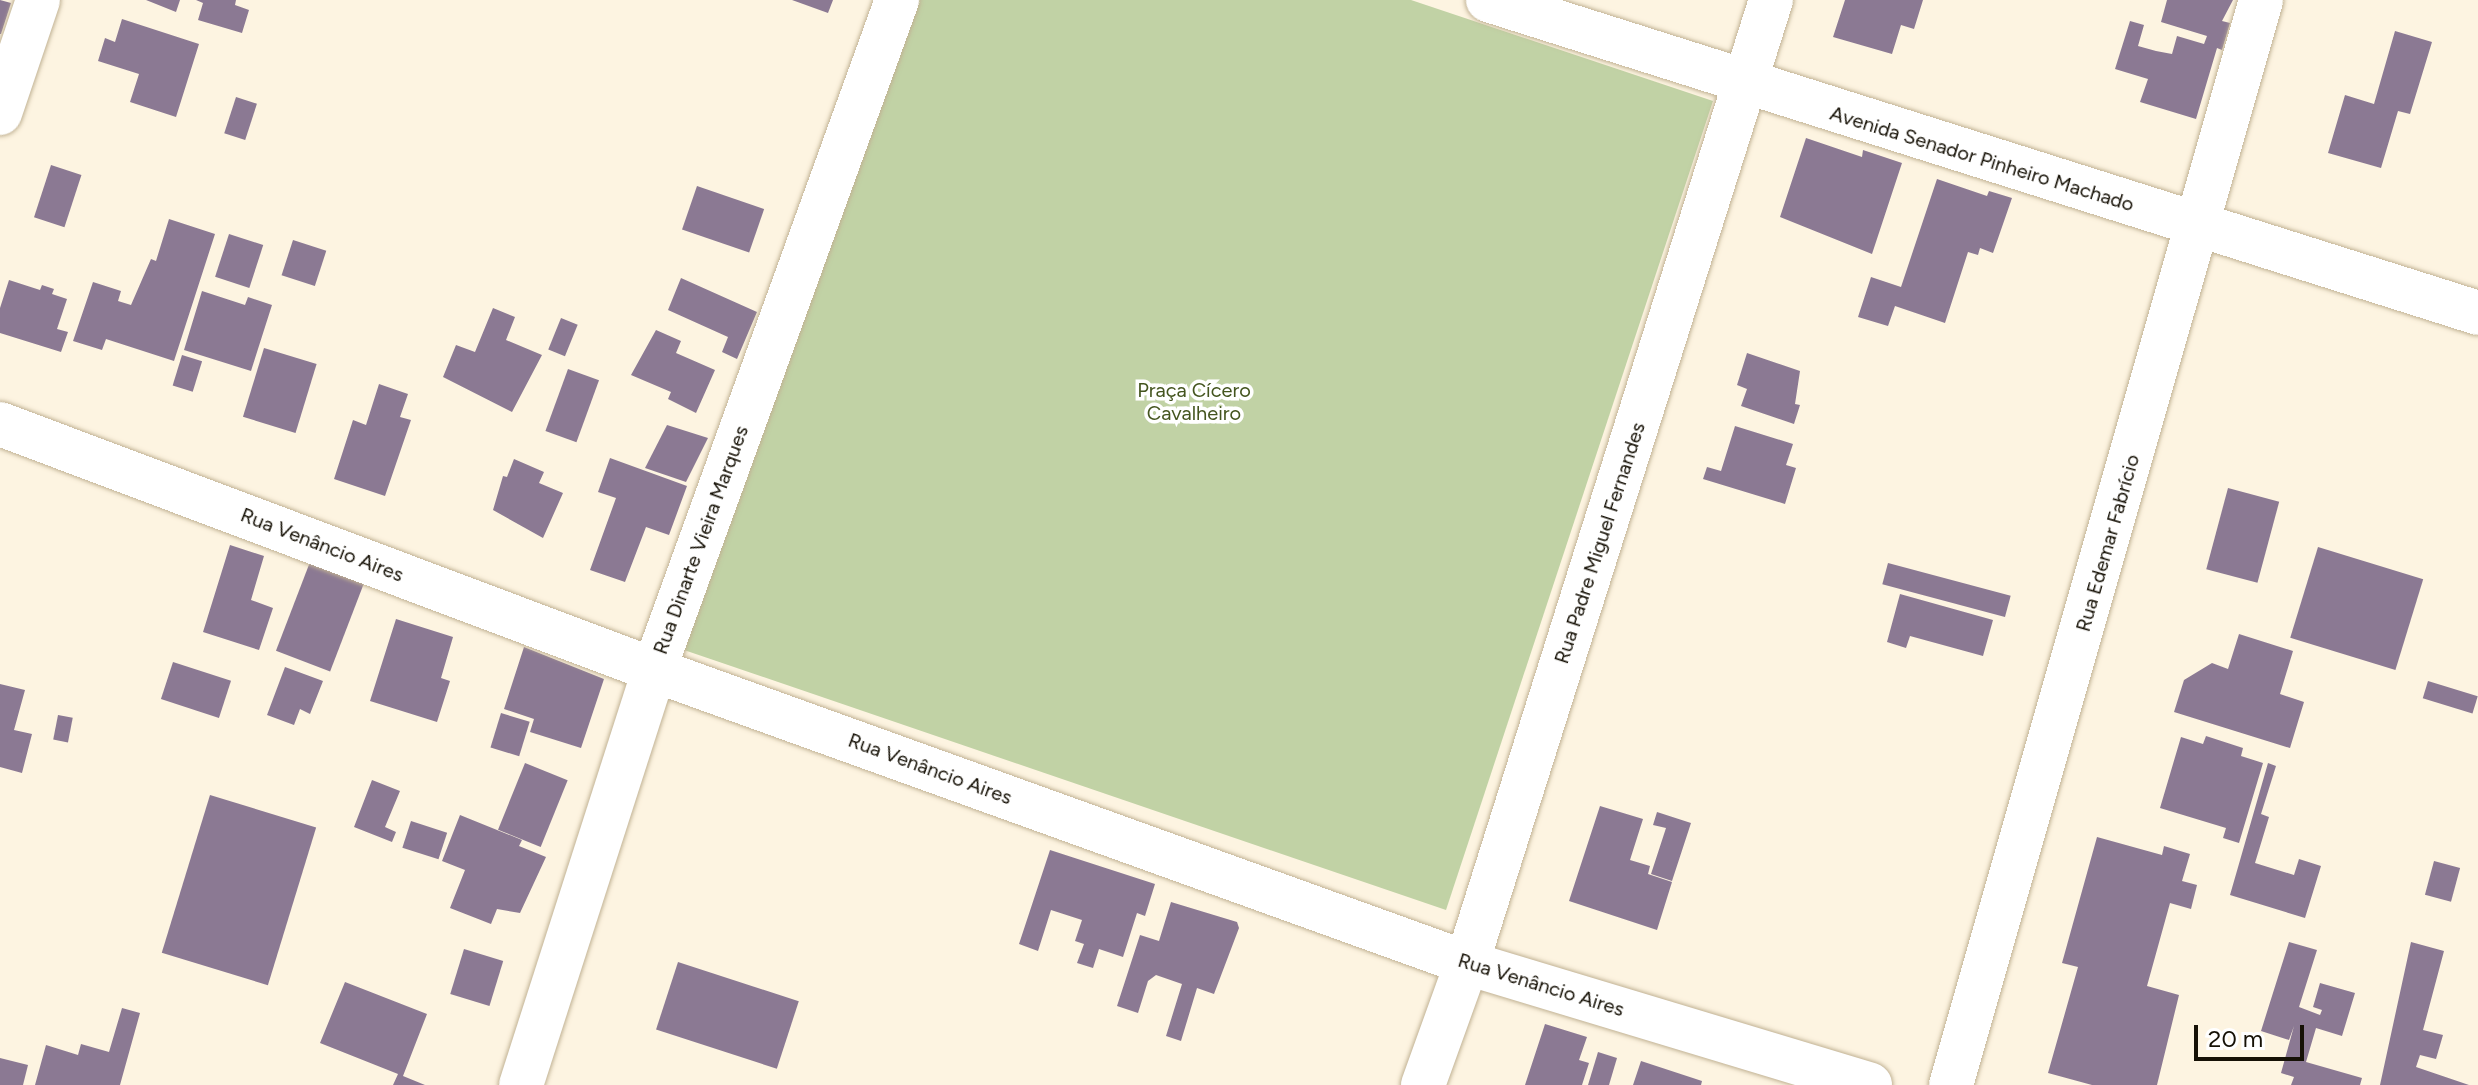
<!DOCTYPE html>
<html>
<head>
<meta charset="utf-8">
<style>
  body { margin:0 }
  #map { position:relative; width:2478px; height:1085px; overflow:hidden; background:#fdf4e1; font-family:Figtree,sans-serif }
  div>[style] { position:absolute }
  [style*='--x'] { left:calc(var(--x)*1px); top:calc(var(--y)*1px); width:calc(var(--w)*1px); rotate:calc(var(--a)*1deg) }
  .green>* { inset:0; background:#c1d2a5 }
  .building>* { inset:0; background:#8b7993; transform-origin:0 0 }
  .roads { filter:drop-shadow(0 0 2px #c1b294) drop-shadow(0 0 2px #c1b294) }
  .minor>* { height:44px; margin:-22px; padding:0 22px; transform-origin:22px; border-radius:22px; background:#fff }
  span { translate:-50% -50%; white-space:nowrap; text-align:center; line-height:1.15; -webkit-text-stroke:7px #fff; paint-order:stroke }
  .street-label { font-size:20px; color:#161106 }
  .park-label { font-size:20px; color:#44551f }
  .scale { position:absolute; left:2194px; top:1025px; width:110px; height:36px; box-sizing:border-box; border:4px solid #161106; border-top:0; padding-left:10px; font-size:24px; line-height:28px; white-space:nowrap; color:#161106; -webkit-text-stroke:6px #fff; paint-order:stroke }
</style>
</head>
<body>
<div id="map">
  <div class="green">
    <i style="clip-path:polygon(916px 0,1411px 0,1713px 101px,1446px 910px,684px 650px)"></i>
  </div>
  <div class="building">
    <i style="clip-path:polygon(0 0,11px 3px,1px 34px,0 34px)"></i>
    <i style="clip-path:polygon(146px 0,180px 0,176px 12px)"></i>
    <i style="clip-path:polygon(196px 0,236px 0,235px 5px,249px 10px,242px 33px,198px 20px,203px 3px)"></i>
    <i style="clip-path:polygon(792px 0,833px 0,828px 13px)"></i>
    <i style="clip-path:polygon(1845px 0,1923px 0,1914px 29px,1901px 25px,1892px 54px,1833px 37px)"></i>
    <i style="clip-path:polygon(2167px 0,2233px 0,2222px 21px,2230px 23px,2222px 50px,2217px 48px,2196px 119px,2140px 102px,2148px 79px,2115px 69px,2130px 21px,2144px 25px,2138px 46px,2156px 51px,2172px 54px,2177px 36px,2204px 44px,2207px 36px,2161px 22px)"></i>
    <i style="clip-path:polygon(122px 19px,199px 44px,176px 117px,130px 102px,139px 74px,98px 61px,105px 38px,115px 42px)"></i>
    <i style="clip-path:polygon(2395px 31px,2432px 42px,2410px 114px,2398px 111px,2381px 168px,2328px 153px,2345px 95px,2374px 104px)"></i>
    <i style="left:236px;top:97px;width:22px;height:38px;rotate:18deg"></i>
    <i style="clip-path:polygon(1806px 138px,1862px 157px,1863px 150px,1902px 163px,1872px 254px,1780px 217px)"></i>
    <i style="left:51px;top:165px;width:32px;height:55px;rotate:18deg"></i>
    <i style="clip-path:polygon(1937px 179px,1987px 196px,1989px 191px,2012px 198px,1993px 253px,1980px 248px,1978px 255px,1968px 252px,1945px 323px,1895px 306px,1888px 326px,1858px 317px,1871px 277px,1901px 287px)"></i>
    <i style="left:697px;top:186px;width:71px;height:46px;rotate:19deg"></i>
    <i style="clip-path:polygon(169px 219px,215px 234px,174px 361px,106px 339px,102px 350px,73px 341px,93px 282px,121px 291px,118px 301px,131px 305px,151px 259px,156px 261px)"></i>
    <i style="left:229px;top:234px;width:36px;height:45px;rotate:18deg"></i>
    <i style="left:293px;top:240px;width:35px;height:37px;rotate:18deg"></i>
    <i style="clip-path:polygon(681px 278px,757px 312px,737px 359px,722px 352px,728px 337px,668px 310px)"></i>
    <i style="clip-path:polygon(9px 280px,40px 290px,42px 285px,54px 289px,52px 294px,67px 299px,57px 329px,68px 332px,61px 352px,0 333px,0 308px)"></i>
    <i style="clip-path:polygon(202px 291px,245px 305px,248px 297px,272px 305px,251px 371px,184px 350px)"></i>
    <i style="clip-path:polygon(493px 308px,515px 317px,506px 340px,542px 355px,512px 412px,443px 377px,456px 345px,475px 352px)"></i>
    <i style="left:561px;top:318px;width:18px;height:34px;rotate:22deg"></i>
    <i style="clip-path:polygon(656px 330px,681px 341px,676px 353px,715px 370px,696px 413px,668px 399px,671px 392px,631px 375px)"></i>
    <i style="left:264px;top:348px;width:55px;height:72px;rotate:17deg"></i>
    <i style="clip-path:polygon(1747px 353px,1800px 371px,1795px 404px,1800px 405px,1794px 424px,1741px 406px,1747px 389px,1737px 385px)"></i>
    <i style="left:182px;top:355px;width:21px;height:32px;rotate:17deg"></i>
    <i style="left:568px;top:369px;width:33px;height:66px;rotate:20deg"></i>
    <i style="clip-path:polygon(379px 384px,408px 394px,400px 417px,411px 420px,385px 496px,334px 479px,353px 420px,366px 425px)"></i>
    <i style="clip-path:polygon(667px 425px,708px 438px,686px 482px,645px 468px)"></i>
    <i style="clip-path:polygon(1735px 426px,1793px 444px,1786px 465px,1796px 468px,1785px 504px,1703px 479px,1707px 467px,1721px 471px)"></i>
    <i style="clip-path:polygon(610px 458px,687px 486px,669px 535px,646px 527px,625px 582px,590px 570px,616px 498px,598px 492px)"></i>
    <i style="clip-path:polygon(514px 459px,544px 472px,539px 483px,563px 493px,543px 538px,493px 510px,503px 476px,507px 477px)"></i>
    <i style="left:2228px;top:488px;width:53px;height:84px;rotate:15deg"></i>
    <i style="clip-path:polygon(230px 545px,264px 556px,251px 600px,273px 608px,259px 650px,203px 632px)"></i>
    <i style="left:2318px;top:547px;width:110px;height:95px;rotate:17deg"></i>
    <i style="left:310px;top:562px;width:58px;height:95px;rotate:21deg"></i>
    <i style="left:1888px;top:563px;width:127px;height:22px;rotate:15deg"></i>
    <i style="clip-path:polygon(1900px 594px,1993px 620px,1983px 656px,1910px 636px,1906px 648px,1887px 642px)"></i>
    <i style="clip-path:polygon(396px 619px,453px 637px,441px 678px,450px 681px,437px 722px,370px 701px)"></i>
    <i style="clip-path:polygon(2239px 634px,2293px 651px,2280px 694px,2304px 702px,2290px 748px,2174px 712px,2184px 680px,2212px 663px,2228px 669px)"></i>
    <i style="clip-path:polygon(524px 647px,604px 679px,581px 748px,530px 732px,534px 719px,504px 709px)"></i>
    <i style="left:173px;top:662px;width:61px;height:39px;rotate:18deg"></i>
    <i style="clip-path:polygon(285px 667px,323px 681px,310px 714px,300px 709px,294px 725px,267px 715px)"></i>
    <i style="left:2428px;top:681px;width:52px;height:18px;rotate:17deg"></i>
    <i style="clip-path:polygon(0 684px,25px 690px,14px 730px,32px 734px,22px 773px,0 767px)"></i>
    <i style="left:501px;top:713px;width:30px;height:36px;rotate:17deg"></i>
    <i style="left:58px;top:715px;width:15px;height:25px;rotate:11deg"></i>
    <i style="clip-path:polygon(2206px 736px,2243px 748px,2241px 756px,2263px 763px,2239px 843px,2223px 838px,2226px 828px,2160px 808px,2181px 737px,2203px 744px)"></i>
    <i style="left:525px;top:763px;width:46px;height:72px;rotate:22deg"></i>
    <i style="clip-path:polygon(2268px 763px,2276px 766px,2261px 814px,2269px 817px,2255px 863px,2294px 875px,2299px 859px,2321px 866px,2305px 918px,2230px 895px)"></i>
    <i style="clip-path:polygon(372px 780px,400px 791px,385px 827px,396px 832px,392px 842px,354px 827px)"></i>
    <i style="left:210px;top:795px;width:111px;height:165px;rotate:17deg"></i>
    <i style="clip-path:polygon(1600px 806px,1643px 819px,1630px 860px,1650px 866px,1648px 874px,1672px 882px,1657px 930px,1569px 901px)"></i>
    <i style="clip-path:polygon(1657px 812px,1691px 823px,1672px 881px,1651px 874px,1666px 828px,1653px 825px)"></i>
    <i style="clip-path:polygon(460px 815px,522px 840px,519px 846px,546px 857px,520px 913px,497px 909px,491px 924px,450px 908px,465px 870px,442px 861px)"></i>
    <i style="left:411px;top:821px;width:38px;height:28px;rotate:18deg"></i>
    <i style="clip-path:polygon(2097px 837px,2162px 855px,2164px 846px,2190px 854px,2182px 881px,2197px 885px,2191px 909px,2170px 903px,2147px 986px,2179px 995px,2157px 1085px,2092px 1085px,2048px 1073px,2078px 967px,2062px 963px)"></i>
    <i style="clip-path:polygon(1050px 850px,1155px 884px,1145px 916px,1137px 913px,1123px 957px,1099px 949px,1093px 968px,1077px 963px,1084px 944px,1075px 941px,1082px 920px,1051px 910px,1038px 951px,1019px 944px)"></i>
    <i style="left:2434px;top:861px;width:27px;height:35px;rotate:15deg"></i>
    <i style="clip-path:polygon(1171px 902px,1237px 922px,1239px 928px,1214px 994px,1197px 988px,1181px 1041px,1166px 1036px,1182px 984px,1156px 975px,1148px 981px,1138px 1013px,1117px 1006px,1140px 935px,1159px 941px)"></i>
    <i style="clip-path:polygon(2289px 942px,2317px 950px,2299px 1007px,2320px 1015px,2322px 1010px,2313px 1007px,2320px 983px,2355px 993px,2342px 1036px,2316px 1028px,2306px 1062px,2362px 1078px,2360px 1085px,2291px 1085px,2294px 1077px,2281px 1073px,2294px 1026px,2289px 1040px,2261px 1031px)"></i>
    <i style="clip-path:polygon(2411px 942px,2444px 951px,2423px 1030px,2443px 1035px,2436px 1059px,2420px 1055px,2416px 1067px,2469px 1085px,2380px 1085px)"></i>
    <i style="left:464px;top:949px;width:41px;height:47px;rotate:17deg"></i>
    <i style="left:678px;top:962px;width:127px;height:71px;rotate:18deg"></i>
    <i style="clip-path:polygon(345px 982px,427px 1014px,403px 1076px,425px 1085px,393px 1085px,398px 1074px,320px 1043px)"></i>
    <i style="clip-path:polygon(122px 1008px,140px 1013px,120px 1085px,35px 1085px,46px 1045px,78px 1055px,81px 1044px,109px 1052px)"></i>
    <i style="clip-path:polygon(1545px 1024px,1587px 1037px,1579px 1060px,1589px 1063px,1582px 1085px,1525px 1085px)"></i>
    <i style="clip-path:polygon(1598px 1052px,1617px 1058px,1609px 1085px,1588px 1085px)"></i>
    <i style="clip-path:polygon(0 1058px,28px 1065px,23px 1085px,0 1085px)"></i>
    <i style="clip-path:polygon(1641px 1061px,1702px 1081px,1701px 1085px,1633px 1085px)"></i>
  </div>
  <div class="roads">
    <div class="minor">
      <i style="--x:1488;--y:0;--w:1038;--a:17.54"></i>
      <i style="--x:0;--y:113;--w:119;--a:-71.4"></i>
      <i style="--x:0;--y:424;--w:699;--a:20.61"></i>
      <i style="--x:654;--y:670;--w:864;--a:19.82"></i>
      <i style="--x:1467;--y:963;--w:421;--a:16.8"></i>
      <i style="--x:521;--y:1085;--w:436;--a:-72.2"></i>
      <i style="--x:654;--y:670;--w:713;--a:-70.06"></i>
      <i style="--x:1423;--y:1085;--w:130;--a:-70.2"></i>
      <i style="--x:1467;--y:963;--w:1010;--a:-72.48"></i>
      <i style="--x:1951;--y:1085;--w:1128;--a:-74.05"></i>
    </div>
  </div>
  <div class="street-label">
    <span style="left:1982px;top:159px;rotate:17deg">Avenida Senador Pinheiro Machado</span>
    <span style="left:701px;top:540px;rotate:-70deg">Rua Dinarte Vieira Marques</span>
    <span style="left:1600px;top:543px;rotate:-72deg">Rua Padre Miguel Fernandes</span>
    <span style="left:2108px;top:543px;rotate:-74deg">Rua Edemar Fabrício</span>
    <span style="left:322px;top:545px;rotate:21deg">Rua Venâncio Aires</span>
    <span style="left:930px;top:769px;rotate:20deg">Rua Venâncio Aires</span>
    <span style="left:1541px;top:985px;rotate:17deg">Rua Venâncio Aires</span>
  </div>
  <div class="park-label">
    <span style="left:1194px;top:402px">Praça Cícero<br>Cavalheiro</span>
  </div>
  <div class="scale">20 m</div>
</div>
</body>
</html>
